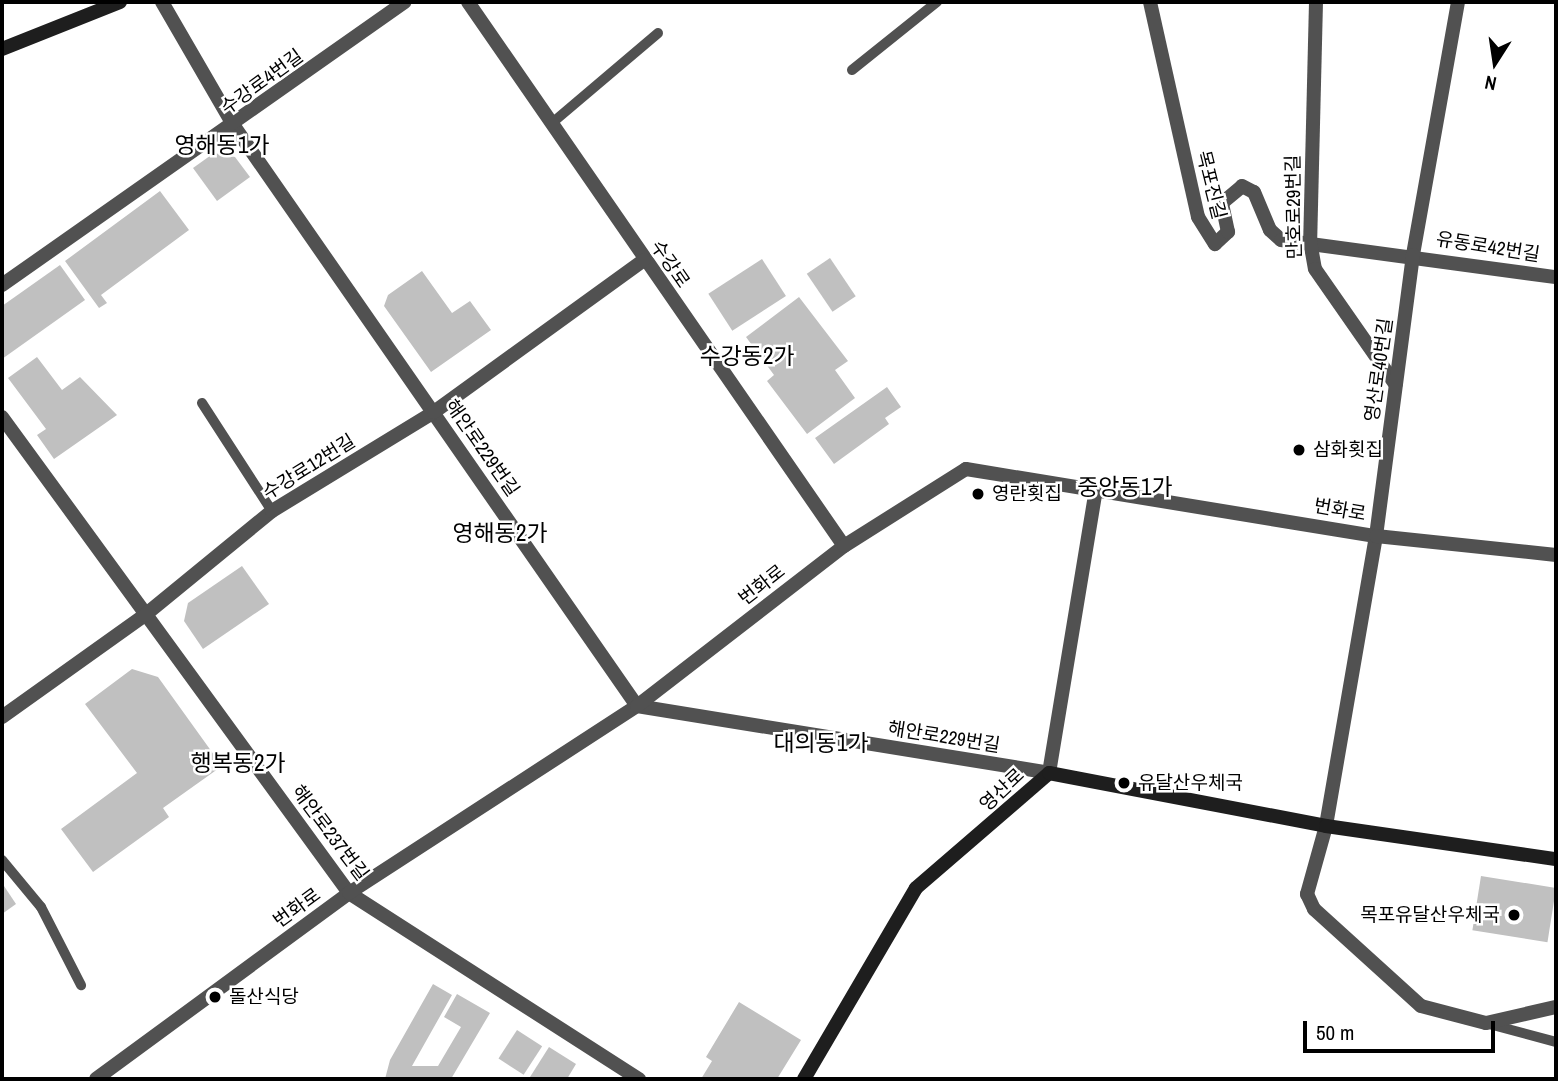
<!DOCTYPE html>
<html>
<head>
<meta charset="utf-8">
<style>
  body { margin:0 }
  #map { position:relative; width:1558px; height:1081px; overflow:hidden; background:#fff; font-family:"Archivo Narrow","Noto Sans KR",sans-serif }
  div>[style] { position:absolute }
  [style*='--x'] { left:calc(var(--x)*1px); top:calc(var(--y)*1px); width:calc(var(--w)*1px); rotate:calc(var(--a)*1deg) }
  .building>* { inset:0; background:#c0c0c0; transform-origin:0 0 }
  .lane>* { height:10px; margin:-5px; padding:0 5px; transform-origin:5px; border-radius:5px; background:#515151 }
  .street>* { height:14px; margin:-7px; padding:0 7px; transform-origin:7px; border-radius:7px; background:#515151 }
  .secondary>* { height:14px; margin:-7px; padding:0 7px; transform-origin:7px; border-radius:7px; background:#1e1e1e }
  .dots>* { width:19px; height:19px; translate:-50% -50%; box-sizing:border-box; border:4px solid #fff; border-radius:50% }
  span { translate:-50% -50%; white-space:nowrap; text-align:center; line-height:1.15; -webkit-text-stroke:5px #fff; paint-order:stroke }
  .street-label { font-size:19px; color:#000 }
  .poi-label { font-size:19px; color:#000 }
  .left { translate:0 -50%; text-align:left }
  .right { translate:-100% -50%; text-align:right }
  .quarter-label { font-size:23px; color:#000 }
  .frame { position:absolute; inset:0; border:4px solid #000; pointer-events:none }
  .north { position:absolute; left:1460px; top:28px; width:70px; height:70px; -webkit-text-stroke:5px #fff; paint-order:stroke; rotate:192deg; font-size:19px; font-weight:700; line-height:28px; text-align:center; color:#000 }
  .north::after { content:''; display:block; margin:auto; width:24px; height:32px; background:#000; clip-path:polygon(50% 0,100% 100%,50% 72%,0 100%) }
  .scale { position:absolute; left:1303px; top:1021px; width:192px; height:32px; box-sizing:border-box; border:4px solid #000; border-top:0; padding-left:9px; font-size:21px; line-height:24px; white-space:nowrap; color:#000; -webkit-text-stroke:5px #fff; paint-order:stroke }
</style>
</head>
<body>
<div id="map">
  <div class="building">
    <i style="clip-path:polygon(214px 153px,235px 157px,250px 177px,217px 201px,193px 168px)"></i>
    <i style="clip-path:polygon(160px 191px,189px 230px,101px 295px,107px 303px,99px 308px,65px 261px)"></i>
    <i style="left:830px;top:258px;width:46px;height:28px;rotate:56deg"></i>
    <i style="left:762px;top:259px;width:44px;height:64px;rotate:57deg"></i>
    <i style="clip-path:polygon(60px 265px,85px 300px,2px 359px,2px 306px)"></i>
    <i style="clip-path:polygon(422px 271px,452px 313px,470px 301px,491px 330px,431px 372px,384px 306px,388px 295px)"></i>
    <i style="clip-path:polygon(799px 297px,848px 361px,835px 370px,855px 398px,807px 434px,767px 381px,774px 375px,746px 337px)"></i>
    <i style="clip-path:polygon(37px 357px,62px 390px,80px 377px,117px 415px,54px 459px,37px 435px,46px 429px,8px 378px)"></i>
    <i style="clip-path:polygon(887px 387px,901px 407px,885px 418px,889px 424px,834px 464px,815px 438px)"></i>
    <i style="clip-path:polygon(242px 566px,269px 604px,203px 649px,184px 621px,188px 603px)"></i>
    <i style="clip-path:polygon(132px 669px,158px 677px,222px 766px,163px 808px,169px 817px,93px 872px,61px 829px,137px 773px,85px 704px)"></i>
    <i style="left:1481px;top:876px;width:76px;height:55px;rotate:9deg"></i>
    <i style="clip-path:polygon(2px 883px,16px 904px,2px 914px)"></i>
    <i style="clip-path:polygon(433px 984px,452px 995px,412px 1066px,438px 1066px,461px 1027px,444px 1017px,457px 994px,490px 1013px,451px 1079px,385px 1079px,390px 1060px)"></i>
    <i style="clip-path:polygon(739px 1002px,801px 1040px,777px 1079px,701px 1079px,712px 1061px,706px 1057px)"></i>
    <i style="left:517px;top:1030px;width:30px;height:34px;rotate:33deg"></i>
    <i style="clip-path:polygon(549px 1047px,576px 1064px,567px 1079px,530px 1077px)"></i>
  </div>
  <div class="lane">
    <i style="--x:852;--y:70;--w:109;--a:-38.7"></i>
    <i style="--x:552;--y:123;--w:139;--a:-40.3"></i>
    <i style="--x:202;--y:403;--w:129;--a:57.1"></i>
    <i style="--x:2;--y:860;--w:61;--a:50.3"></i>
    <i style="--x:41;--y:907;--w:88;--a:62.9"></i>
    <i style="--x:1489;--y:1024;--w:69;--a:15"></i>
  </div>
  <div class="street">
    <i style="--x:162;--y:2;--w:143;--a:59.9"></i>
    <i style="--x:234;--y:126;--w:706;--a:55.21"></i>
    <i style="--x:637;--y:706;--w:417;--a:9.2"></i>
    <i style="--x:1049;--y:773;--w:289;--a:-80.6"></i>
    <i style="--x:468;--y:2;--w:661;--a:55.35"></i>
    <i style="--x:1150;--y:2;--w:220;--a:77.4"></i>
    <i style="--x:1198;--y:217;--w:32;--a:58"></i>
    <i style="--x:1215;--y:244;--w:18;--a:-43"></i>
    <i style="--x:1228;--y:232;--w:30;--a:-102"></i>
    <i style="--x:1222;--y:203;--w:26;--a:-40"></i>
    <i style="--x:1242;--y:186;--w:13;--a:27"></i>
    <i style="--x:1254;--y:192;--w:41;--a:67.2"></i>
    <i style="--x:1270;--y:230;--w:15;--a:42"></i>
    <i style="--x:1281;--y:240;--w:277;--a:7.7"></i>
    <i style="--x:1316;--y:2;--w:239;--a:91.4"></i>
    <i style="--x:1310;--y:241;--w:28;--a:80"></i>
    <i style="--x:1315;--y:269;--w:141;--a:55.1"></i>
    <i style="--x:1458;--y:2;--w:257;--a:100.1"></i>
    <i style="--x:1413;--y:255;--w:283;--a:97.5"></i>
    <i style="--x:1376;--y:536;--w:294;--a:99.8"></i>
    <i style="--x:1326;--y:826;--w:71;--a:105.6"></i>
    <i style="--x:1307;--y:894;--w:17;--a:65"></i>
    <i style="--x:1314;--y:909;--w:144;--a:42.2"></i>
    <i style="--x:1421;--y:1006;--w:67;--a:14.7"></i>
    <i style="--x:1486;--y:1023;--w:72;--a:-12.9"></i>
    <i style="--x:2;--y:285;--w:492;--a:-35.1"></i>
    <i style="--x:2;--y:417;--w:589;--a:53.91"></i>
    <i style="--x:349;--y:893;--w:345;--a:32.7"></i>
    <i style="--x:2;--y:717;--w:176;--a:-35.5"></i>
    <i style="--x:145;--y:615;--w:164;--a:-39.3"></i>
    <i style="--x:272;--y:511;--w:190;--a:-31.4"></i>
    <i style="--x:434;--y:412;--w:259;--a:-35.9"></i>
    <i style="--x:96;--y:1079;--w:314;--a:-36.3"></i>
    <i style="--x:349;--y:893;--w:343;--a:-33"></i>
    <i style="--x:637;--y:706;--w:262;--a:-37.7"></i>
    <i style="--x:844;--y:546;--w:144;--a:-32.3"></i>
    <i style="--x:966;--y:469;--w:415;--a:9.3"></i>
    <i style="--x:1376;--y:536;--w:181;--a:6"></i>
  </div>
  <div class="secondary">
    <i style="--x:2;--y:49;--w:127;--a:-21.7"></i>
    <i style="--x:804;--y:1079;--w:221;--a:-59.6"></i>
    <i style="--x:916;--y:888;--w:176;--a:-40.8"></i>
    <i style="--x:1049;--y:773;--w:282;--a:10.8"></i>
    <i style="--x:1326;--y:826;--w:232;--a:8.2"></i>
  </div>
  <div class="dots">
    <i style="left:1299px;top:450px;background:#000"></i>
    <i style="left:978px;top:494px;background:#000"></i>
    <i style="left:1124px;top:783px;background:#000"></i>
    <i style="left:1514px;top:915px;background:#000"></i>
    <i style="left:215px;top:997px;background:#000"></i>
  </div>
  <div class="street-label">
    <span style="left:262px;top:82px;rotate:-36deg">수강로4번길</span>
    <span style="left:1211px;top:185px;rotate:76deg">목포진길</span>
    <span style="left:1294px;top:207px;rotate:-91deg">만호로29번길</span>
    <span style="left:1488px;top:247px;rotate:9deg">유동로42번길</span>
    <span style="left:670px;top:264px;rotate:55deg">수강로</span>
    <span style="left:1379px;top:370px;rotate:-82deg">영산로40번길</span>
    <span style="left:482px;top:448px;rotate:55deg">해안로229번길</span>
    <span style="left:309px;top:467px;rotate:-32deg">수강로12번길</span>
    <span style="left:1340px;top:510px;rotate:10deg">번화로</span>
    <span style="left:762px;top:585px;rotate:-38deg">번화로</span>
    <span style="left:944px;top:737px;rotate:9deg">해안로229번길</span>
    <span style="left:1002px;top:790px;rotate:-43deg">영산로</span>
    <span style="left:330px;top:833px;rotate:53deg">해안로237번길</span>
    <span style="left:297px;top:908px;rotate:-36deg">번화로</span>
  </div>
  <div class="poi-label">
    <span class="left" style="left:1313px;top:450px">삼화횟집</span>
    <span class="left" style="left:992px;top:494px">영란횟집</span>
    <span class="left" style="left:1138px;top:783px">유달산우체국</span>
    <span class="right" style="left:1500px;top:915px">목포유달산우체국</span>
    <span class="left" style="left:229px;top:997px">돌산식당</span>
  </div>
  <div class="quarter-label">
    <span style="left:222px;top:145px">영해동1가</span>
    <span style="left:747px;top:356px">수강동2가</span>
    <span style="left:1125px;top:487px">중앙동1가</span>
    <span style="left:500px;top:533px">영해동2가</span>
    <span style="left:821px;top:743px">대의동1가</span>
    <span style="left:238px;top:763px">행복동2가</span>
  </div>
  <div class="frame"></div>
  <div class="north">N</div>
  <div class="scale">50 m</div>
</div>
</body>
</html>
